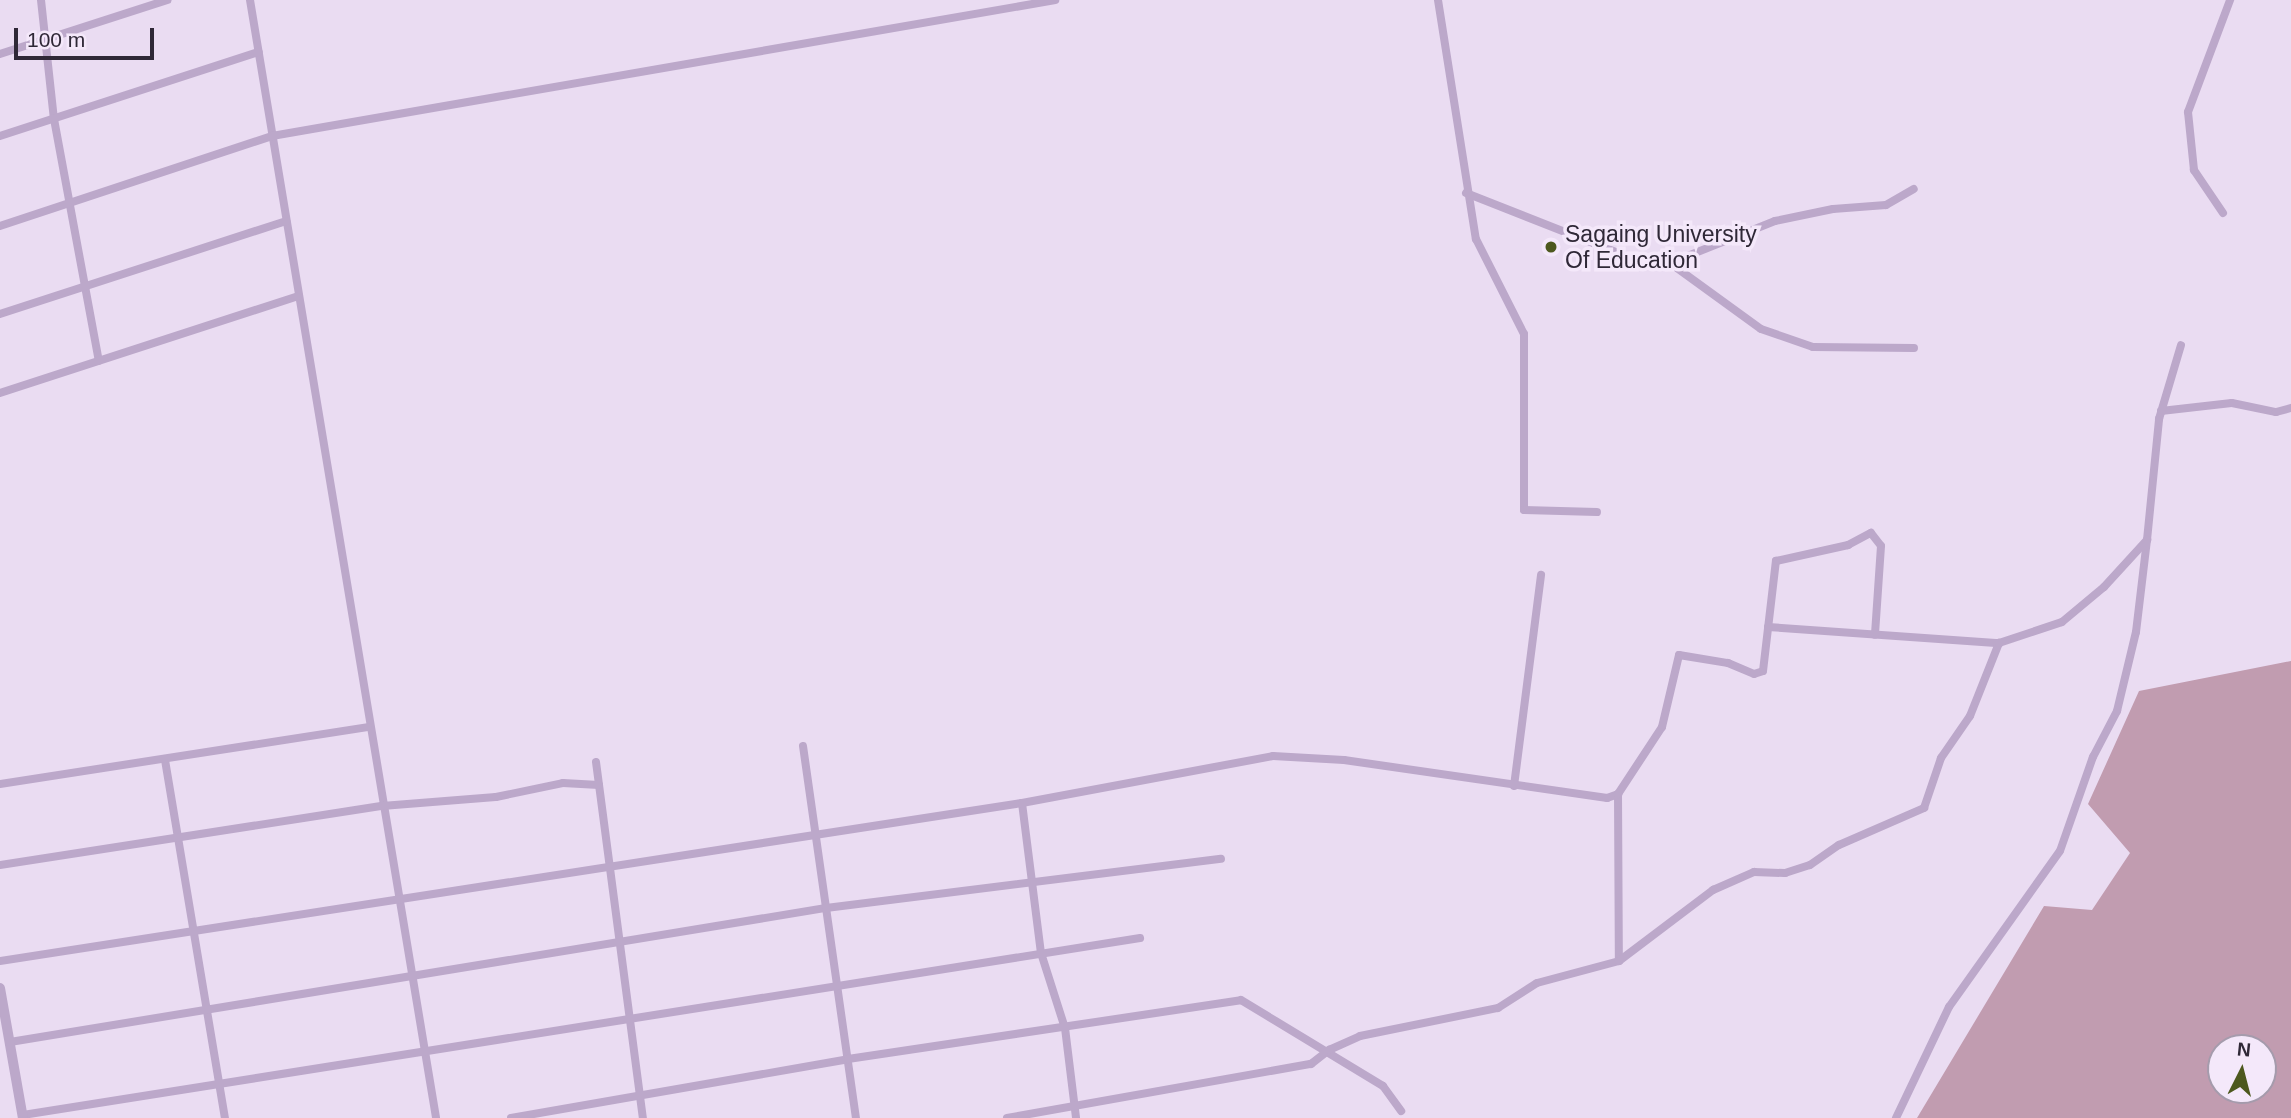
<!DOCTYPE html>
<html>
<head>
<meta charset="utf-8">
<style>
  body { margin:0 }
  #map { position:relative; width:2291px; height:1118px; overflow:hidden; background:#eadcf2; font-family:Helvetica,sans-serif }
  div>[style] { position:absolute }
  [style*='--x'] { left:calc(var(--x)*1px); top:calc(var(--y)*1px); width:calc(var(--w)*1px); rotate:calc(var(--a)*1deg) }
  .green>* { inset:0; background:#c19cb0 }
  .minor>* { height:8px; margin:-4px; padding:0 4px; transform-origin:4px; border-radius:4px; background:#bca8ca }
  .tertiary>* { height:10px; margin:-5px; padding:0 5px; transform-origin:5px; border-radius:5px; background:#bca8ca }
  .dots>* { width:19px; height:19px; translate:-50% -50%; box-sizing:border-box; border:4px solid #f4e8fa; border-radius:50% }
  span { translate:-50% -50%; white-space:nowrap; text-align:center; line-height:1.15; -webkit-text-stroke:7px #f4e8fa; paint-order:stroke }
  .poi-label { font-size:23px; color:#2f2837 }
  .left { translate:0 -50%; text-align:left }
  .north { position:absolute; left:2207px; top:1034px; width:70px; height:70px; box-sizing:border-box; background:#f4e8fa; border:2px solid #a59bac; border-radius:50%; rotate:6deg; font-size:19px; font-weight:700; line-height:28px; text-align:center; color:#2f2837 }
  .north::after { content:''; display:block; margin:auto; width:24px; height:32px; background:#4d581e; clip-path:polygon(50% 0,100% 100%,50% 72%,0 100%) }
  .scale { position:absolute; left:14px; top:28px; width:140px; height:32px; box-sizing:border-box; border:4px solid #2f2837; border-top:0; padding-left:9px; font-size:21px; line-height:24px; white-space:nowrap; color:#2f2837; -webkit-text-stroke:5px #f4e8fa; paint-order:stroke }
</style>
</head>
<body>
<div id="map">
  <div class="green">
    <i style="clip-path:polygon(evenodd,2291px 661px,2291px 1118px,1917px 1118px,2044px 906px,2092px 910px,2130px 853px,2088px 804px,2139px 691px,2291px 661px,2221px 1048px,2263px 1048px,2263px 1090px,2221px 1090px,2221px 1048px)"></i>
  </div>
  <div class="minor">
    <i style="--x:41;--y:0;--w:120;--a:83.8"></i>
    <i style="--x:54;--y:119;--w:246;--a:79.5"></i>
    <i style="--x:250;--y:0;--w:1133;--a:80.55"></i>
    <i style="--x:1438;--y:0;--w:242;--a:81"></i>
    <i style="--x:1476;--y:239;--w:106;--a:63.2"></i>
    <i style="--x:1524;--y:334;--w:176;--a:90"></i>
    <i style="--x:1524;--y:510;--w:73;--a:1.6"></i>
    <i style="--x:0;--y:54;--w:176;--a:-17.9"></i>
    <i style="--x:0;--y:136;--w:272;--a:-18"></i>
    <i style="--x:1466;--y:193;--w:188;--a:21.5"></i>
    <i style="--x:1641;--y:262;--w:29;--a:2"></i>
    <i style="--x:1670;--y:263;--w:113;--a:-21.8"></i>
    <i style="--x:1775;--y:221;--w:59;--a:-11.7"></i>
    <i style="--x:1833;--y:209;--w:53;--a:-4.3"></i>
    <i style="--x:1886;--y:205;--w:32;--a:-30"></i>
    <i style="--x:2223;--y:213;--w:52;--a:-124"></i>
    <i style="--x:2194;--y:170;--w:58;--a:-95.9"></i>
    <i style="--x:2188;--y:112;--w:120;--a:-69.4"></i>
    <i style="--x:0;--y:226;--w:287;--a:-18.3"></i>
    <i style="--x:272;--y:136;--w:795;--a:-9.85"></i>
    <i style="--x:1670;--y:263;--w:112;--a:36"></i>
    <i style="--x:1761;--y:329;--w:55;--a:19.1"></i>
    <i style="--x:1813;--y:347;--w:101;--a:0.6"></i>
    <i style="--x:0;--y:314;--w:301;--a:-18"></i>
    <i style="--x:0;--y:393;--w:313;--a:-18"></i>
    <i style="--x:2161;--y:411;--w:71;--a:-6.4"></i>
    <i style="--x:2232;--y:403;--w:45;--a:11.6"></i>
    <i style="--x:2276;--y:412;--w:16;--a:-15"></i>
    <i style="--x:1768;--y:627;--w:232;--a:4"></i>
    <i style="--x:803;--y:746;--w:376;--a:81.9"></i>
    <i style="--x:165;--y:760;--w:363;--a:80.5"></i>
    <i style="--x:596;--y:762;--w:359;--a:82.5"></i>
    <i style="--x:0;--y:784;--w:372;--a:-8.8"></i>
    <i style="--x:1514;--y:786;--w:213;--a:-82.7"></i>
    <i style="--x:1618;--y:794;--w:167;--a:89.7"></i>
    <i style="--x:1022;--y:803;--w:151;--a:82.8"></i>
    <i style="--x:1041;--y:953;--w:79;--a:72.3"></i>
    <i style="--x:1065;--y:1028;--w:91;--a:83"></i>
    <i style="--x:0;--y:865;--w:387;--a:-8.8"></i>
    <i style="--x:382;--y:806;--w:114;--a:-4.5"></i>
    <i style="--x:496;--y:797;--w:68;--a:-11.8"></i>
    <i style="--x:563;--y:783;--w:36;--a:3"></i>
    <i style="--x:0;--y:961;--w:1034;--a:-8.79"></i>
    <i style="--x:1022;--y:803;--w:255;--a:-10.6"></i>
    <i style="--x:1273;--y:756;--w:71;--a:3.2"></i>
    <i style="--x:1344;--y:760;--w:266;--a:8.2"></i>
    <i style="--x:1607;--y:798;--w:12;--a:-20"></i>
    <i style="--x:1618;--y:794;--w:80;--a:-56.7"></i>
    <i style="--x:1662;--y:727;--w:74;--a:-76.7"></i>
    <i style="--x:1679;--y:655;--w:50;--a:9.3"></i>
    <i style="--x:1728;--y:663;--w:28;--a:23"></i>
    <i style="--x:1754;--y:674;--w:9;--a:-18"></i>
    <i style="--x:1763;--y:671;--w:111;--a:-83.3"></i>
    <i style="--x:1776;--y:561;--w:74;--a:-12.5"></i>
    <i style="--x:1848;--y:545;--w:26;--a:-28"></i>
    <i style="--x:1871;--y:533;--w:16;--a:52"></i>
    <i style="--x:1881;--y:546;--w:89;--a:93.9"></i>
    <i style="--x:10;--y:1042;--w:827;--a:-9.33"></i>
    <i style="--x:826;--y:908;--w:398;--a:-7.1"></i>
    <i style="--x:23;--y:1115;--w:1131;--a:-9"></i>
    <i style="--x:511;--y:1118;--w:342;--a:-9.9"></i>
    <i style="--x:848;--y:1059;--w:397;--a:-8.5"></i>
    <i style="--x:1241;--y:1000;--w:166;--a:31.2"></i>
    <i style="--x:1383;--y:1086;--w:31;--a:54"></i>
    <i style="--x:1007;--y:1118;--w:309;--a:-10.1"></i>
    <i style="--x:1311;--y:1064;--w:23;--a:-38"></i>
    <i style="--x:1329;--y:1050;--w:34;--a:-24"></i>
    <i style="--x:1360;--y:1036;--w:141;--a:-11.5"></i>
    <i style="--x:1498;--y:1008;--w:46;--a:-32.7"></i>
    <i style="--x:1537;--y:983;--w:85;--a:-15"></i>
    <i style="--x:1619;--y:961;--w:118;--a:-37.1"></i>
    <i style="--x:1713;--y:890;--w:45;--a:-23.7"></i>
    <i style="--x:1754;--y:872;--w:31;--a:2"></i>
    <i style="--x:1785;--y:873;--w:26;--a:-18"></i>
    <i style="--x:1810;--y:865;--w:35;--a:-35"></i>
    <i style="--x:1839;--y:845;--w:93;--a:-23.5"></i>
    <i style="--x:1924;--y:808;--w:53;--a:-71.2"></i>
    <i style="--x:1941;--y:758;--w:51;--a:-55.4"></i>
    <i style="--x:1970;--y:716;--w:79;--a:-68.3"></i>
    <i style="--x:1999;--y:643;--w:66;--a:-18.4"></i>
    <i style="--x:2062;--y:622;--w:55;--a:-39.8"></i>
    <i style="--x:2104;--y:587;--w:64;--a:-47.5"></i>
    <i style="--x:2147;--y:540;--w:122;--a:-84.3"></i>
    <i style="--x:2159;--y:419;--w:77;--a:-73.4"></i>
    <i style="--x:1896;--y:1118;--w:123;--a:-64.5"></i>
    <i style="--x:1949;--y:1007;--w:191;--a:-54.6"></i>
    <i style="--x:2060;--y:851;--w:100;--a:-70.7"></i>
    <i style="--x:2093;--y:757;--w:52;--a:-62.4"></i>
    <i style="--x:2117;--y:711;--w:81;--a:-76.5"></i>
    <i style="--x:2136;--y:632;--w:93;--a:-83.2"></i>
  </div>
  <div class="tertiary">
    <i style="--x:0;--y:988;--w:132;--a:80"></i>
  </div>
  <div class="dots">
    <i style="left:1551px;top:247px;background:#4d581e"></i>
  </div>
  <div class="poi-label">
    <span class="left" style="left:1565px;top:247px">Sagaing University<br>Of Education</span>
  </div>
  <div class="north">N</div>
  <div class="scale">100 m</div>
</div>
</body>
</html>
